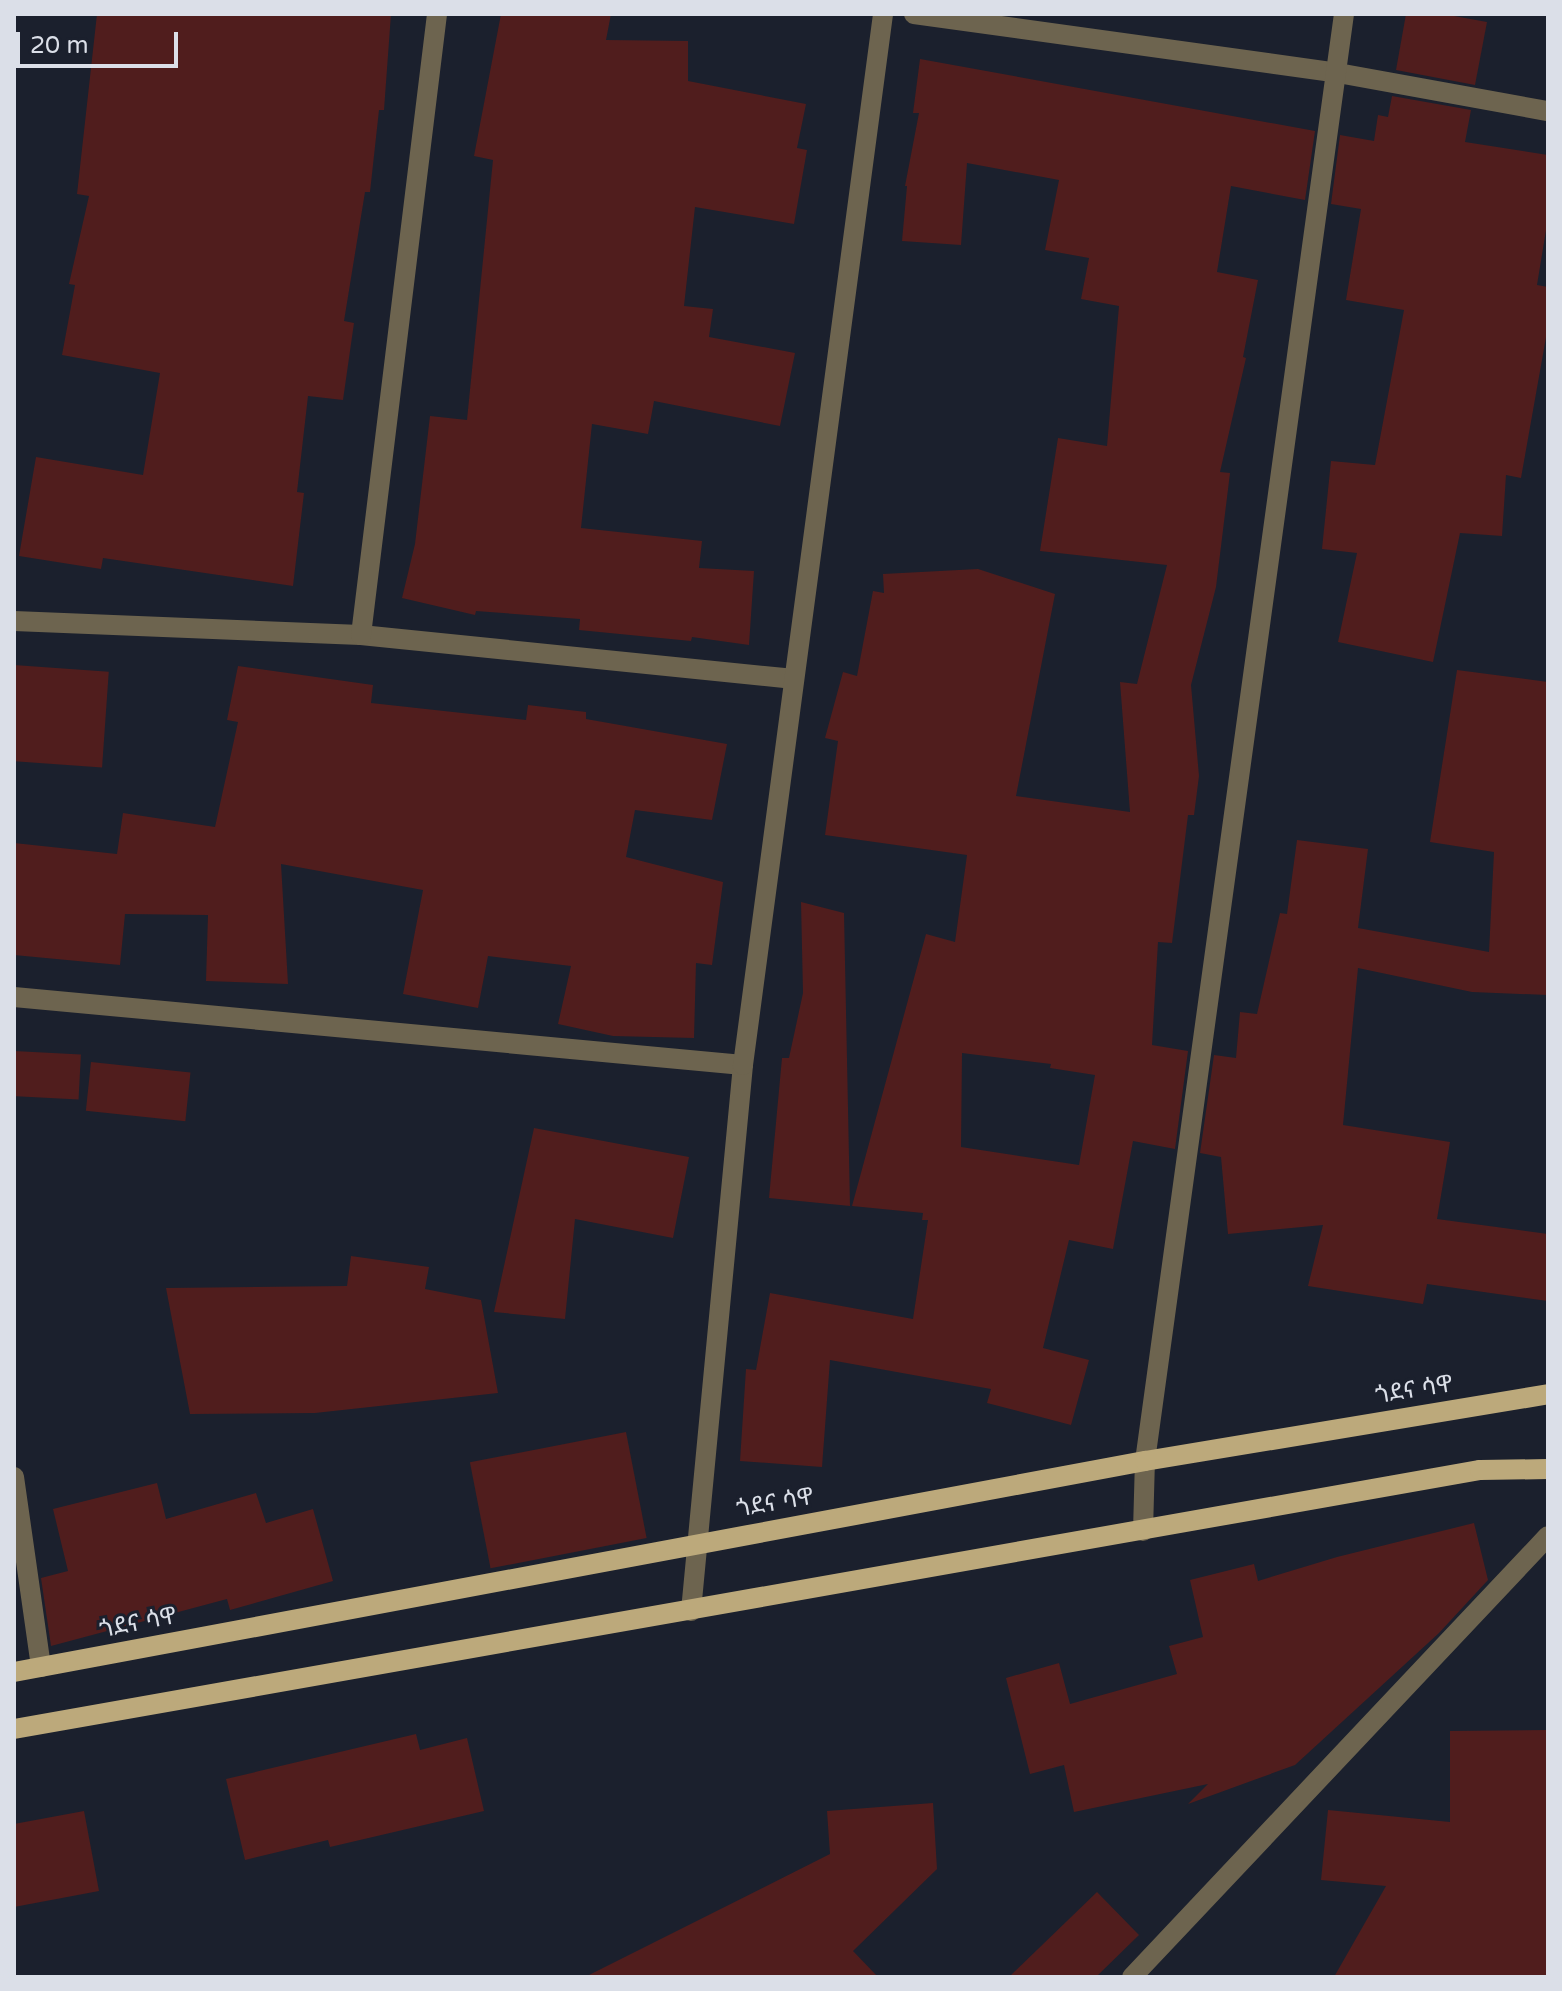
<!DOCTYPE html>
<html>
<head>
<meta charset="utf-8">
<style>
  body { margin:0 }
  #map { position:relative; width:1562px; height:1991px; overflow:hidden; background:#1b202d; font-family:"Varela Round","Noto Sans Ethiopic",sans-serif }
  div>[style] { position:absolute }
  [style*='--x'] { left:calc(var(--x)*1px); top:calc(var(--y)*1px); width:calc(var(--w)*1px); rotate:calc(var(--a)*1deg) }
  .building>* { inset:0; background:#501d1d; transform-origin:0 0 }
  .minor>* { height:20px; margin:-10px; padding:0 10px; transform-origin:10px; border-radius:10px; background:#6d644f }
  .primary>* { height:20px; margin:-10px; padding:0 10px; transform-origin:10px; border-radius:10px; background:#bca97b }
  span { translate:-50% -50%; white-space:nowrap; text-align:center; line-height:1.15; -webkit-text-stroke:6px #1b202d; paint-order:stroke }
  .street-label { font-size:24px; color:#dbdfe8 }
  .frame { position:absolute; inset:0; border:16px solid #dbdfe8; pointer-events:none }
  .scale { position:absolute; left:16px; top:32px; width:162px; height:36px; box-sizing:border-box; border:4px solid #dbdfe8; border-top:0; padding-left:10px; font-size:24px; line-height:28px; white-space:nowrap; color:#dbdfe8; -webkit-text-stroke:6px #1b202d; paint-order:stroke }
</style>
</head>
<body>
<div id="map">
  <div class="building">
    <i style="clip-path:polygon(97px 14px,391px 14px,384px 110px,379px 110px,370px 192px,365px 192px,344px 321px,354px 323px,343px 400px,308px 396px,297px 492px,304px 493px,293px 586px,103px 558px,101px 569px,19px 556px,36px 457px,143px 475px,160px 373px,62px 355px,75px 285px,69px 284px,89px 196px,77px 194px)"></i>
    <i style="clip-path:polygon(501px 14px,611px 14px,606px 40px,688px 41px,688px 81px,806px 104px,797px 148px,807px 150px,794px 224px,695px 207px,684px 306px,713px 309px,709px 337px,795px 353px,780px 426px,654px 401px,648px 434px,592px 424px,581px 528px,702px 541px,699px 568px,754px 571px,749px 645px,692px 637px,691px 641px,579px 630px,580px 619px,476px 611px,475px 615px,402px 598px,415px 544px,430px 416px,467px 420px,493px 160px,474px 156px)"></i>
    <i style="clip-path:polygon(1406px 14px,1443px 14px,1487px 22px,1475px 85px,1396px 70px)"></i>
    <i style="clip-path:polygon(evenodd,920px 59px,1315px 131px,1305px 200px,1231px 186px,1217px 272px,1258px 280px,1243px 357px,1246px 358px,1220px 472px,1230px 473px,1216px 587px,1191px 685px,1199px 776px,1194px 815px,1188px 815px,1172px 943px,1158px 942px,1152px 1045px,1188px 1051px,1175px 1149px,1133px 1141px,1113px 1249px,1069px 1240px,1043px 1348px,1089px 1360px,1071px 1425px,987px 1403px,991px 1389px,830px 1360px,822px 1467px,740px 1461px,746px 1369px,756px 1370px,770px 1293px,913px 1319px,928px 1220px,922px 1220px,923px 1213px,852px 1206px,926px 934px,955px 942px,967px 855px,825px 835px,838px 741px,825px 738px,843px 672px,857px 676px,873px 591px,884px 593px,883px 574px,978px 569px,1055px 594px,1016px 796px,1130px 812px,1120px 682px,1137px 684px,1167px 565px,1040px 551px,1058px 438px,1107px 446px,1119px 306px,1081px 299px,1089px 258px,1045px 250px,1059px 180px,967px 163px,961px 245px,902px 241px,907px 186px,905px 186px,919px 113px,913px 113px,920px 59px,962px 1053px,1051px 1064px,1050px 1068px,1095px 1075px,1079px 1165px,961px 1147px,962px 1053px)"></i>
    <i style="clip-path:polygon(1392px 96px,1471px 110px,1465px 142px,1548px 155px,1548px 218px,1537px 285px,1548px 287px,1548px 326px,1521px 478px,1506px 475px,1502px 536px,1460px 533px,1433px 662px,1338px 642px,1357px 553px,1322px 549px,1331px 461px,1375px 465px,1404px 310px,1346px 300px,1361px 209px,1331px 204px,1340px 135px,1374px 141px,1378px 115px,1388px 117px)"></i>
    <i style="left:14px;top:665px;width:95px;height:96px;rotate:4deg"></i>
    <i style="clip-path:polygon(238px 666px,373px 685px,371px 703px,526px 720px,528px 705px,586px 712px,586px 719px,727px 744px,712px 820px,635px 810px,626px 857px,723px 882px,712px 965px,696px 963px,694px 1038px,613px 1036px,558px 1024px,571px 966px,488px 956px,478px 1008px,403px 994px,423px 890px,281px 864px,288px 984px,206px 981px,208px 915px,125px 914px,120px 965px,14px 955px,14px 843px,117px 854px,123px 813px,215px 827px,238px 722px,227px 720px)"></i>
    <i style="clip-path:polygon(1457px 670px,1548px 682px,1548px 995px,1472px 992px,1358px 968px,1343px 1125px,1450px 1142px,1437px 1219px,1548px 1234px,1548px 1301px,1427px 1284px,1423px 1304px,1308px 1286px,1323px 1225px,1228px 1234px,1221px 1157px,1200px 1153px,1214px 1055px,1236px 1058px,1240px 1012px,1257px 1014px,1280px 913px,1287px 914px,1297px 840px,1368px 849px,1358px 928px,1489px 952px,1494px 852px,1430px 842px)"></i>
    <i style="clip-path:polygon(801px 902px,844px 913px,850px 1206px,769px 1198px,782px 1058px,789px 1058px,803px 993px)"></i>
    <i style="left:14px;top:1051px;width:67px;height:45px;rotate:3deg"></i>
    <i style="left:91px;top:1062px;width:100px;height:49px;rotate:6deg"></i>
    <i style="clip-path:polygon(534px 1128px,689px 1157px,673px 1238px,575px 1219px,565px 1319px,494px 1312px)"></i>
    <i style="clip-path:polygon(351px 1256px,429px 1267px,425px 1289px,481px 1300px,498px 1393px,315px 1413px,190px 1414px,166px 1288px,347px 1286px)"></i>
    <i style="left:626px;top:1432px;width:108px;height:159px;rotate:79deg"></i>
    <i style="clip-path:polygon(157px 1483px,166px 1519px,256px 1493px,266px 1523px,313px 1509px,333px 1581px,230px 1610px,227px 1599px,51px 1646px,41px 1578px,68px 1571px,53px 1509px)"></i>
    <i style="clip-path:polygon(1474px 1523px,1488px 1580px,1439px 1633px,1295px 1765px,1188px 1804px,1208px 1784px,1074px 1812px,1064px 1765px,1030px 1774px,1006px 1678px,1059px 1663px,1070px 1704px,1177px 1674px,1169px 1646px,1203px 1637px,1190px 1580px,1254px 1564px,1258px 1581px,1337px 1557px)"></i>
    <i style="clip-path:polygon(1548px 1730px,1548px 1977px,1334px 1977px,1386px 1886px,1321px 1880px,1328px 1810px,1450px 1822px,1450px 1731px)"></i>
    <i style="clip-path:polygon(416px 1734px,420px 1750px,467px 1738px,484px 1811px,330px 1847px,328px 1840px,245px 1860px,226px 1779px)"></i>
    <i style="clip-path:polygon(933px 1803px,937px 1869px,853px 1951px,878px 1977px,585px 1977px,830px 1854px,827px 1811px)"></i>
    <i style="clip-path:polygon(84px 1811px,99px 1891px,14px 1907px,14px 1824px)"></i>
    <i style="clip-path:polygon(1097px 1892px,1139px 1935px,1096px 1977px,1009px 1977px)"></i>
  </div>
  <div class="minor">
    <i style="--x:914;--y:14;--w:428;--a:7.9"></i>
    <i style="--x:1338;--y:73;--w:213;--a:10.3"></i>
    <i style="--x:14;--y:621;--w:347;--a:2.3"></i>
    <i style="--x:361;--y:635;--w:433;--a:5.8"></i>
    <i style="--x:361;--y:635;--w:626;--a:-83.02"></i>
    <i style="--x:14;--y:997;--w:732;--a:5.33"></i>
    <i style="--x:14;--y:1477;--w:192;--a:81.9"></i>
    <i style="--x:1143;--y:1531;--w:70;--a:-88.4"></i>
    <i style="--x:1145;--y:1461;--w:1461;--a:-82.17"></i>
    <i style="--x:691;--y:1611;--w:548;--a:-84.56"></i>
    <i style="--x:743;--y:1065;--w:1060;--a:-82.41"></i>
    <i style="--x:1132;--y:1977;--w:606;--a:-46.67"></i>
  </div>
  <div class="primary">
    <i style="--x:14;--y:1672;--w:1151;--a:-10.57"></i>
    <i style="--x:1145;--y:1461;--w:409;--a:-9.4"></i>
    <i style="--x:14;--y:1729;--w:1489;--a:-10.02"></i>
    <i style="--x:1480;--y:1470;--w:68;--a:-0.8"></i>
  </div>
  <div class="street-label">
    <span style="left:1414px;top:1390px;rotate:-9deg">ጎደና ሳዋ</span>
    <span style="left:775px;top:1503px;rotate:-10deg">ጎደና ሳዋ</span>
    <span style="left:138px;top:1623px;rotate:-11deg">ጎደና ሳዋ</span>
  </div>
  <div class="frame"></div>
  <div class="scale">20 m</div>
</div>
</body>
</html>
